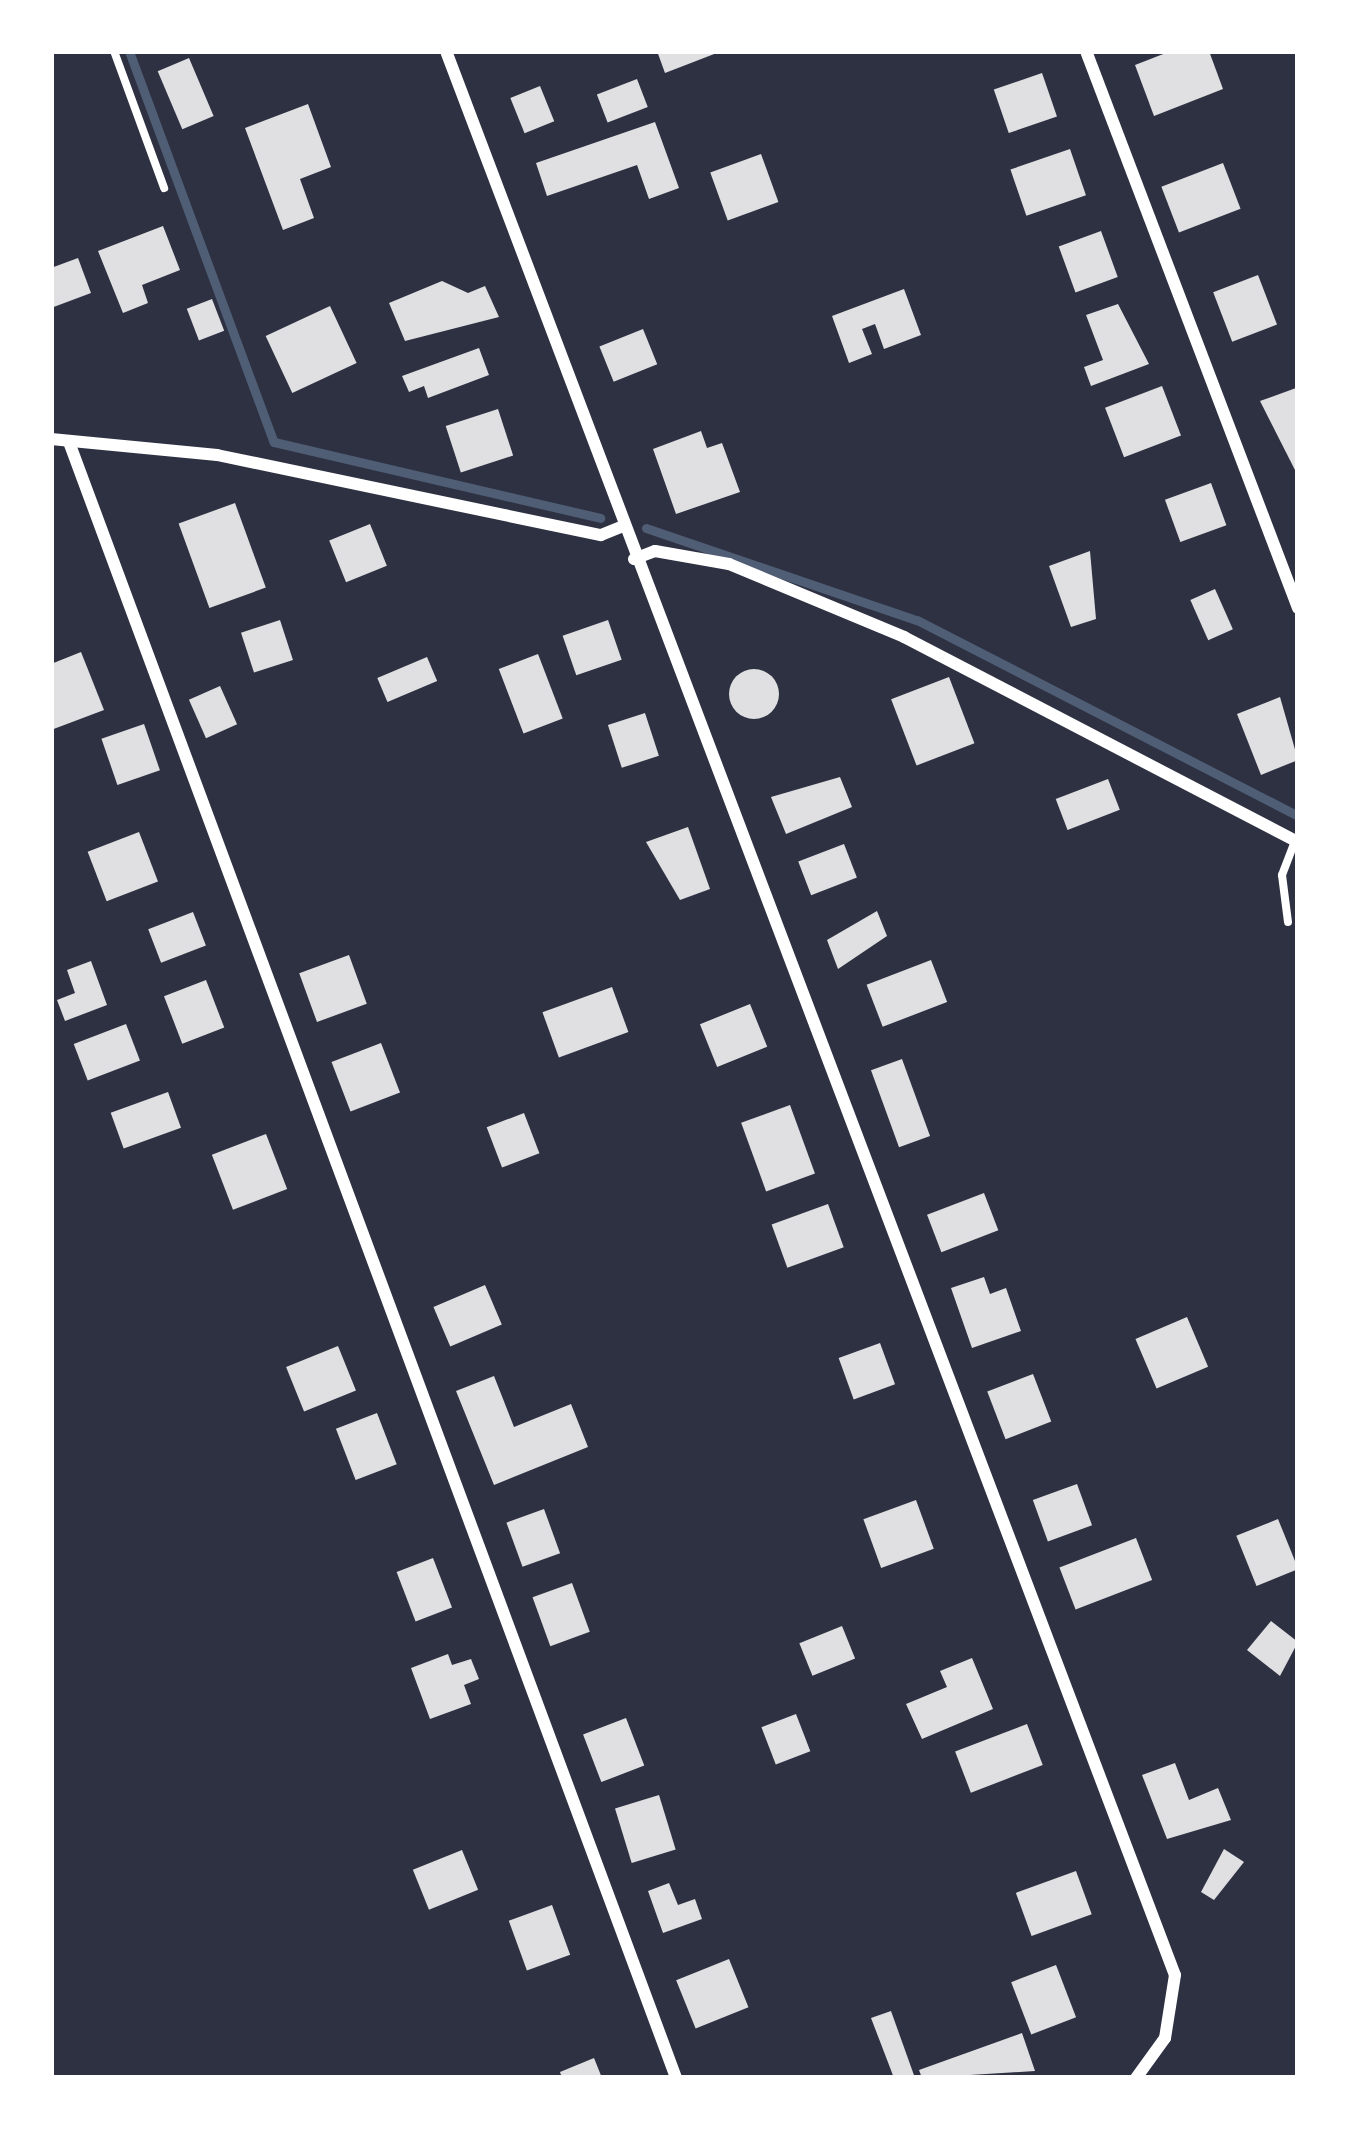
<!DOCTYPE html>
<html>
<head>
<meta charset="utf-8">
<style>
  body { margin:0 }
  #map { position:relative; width:1349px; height:2129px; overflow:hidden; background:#2d3142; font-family:Spectral,serif }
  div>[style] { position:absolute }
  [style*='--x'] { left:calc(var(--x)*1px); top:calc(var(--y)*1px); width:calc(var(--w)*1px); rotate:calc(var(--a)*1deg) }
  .stream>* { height:9px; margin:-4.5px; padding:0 4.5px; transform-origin:4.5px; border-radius:4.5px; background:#4f5d75 }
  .building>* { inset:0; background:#e0e0e3; transform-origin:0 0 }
  .round { border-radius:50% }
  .service>* { height:8px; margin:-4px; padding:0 4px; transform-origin:4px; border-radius:4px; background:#fff }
  .minor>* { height:12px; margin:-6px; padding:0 6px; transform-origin:6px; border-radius:6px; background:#fff }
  span { translate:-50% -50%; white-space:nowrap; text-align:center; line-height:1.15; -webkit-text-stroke:9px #fff; paint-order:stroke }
  .frame { position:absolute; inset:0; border:54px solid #fff; pointer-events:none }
</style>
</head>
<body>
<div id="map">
  <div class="stream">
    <i style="--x:129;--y:51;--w:417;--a:69.7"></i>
    <i style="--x:274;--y:442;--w:335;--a:13.1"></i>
    <i style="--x:646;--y:528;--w:286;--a:18.8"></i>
    <i style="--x:917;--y:620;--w:428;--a:27.2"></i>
  </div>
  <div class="building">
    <i style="clip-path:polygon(657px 51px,722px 51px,665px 73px)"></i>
    <i style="clip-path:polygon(1171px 51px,1209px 51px,1223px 89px,1154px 116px,1135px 65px)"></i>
    <i style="left:189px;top:58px;width:63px;height:34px;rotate:67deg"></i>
    <i style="left:1042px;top:73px;width:46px;height:51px;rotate:71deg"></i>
    <i style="left:637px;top:79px;width:30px;height:43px;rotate:69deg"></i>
    <i style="left:540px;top:86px;width:38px;height:32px;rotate:68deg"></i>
    <i style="clip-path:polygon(308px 104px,331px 167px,300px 179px,314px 218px,283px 230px,245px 128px)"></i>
    <i style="clip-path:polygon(655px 122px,679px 188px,649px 199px,637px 165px,547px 196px,536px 163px)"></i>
    <i style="left:1070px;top:149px;width:49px;height:63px;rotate:71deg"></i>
    <i style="left:761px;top:154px;width:51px;height:54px;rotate:70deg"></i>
    <i style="left:1223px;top:163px;width:49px;height:66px;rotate:69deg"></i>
    <i style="clip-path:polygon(163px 226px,180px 270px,142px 285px,148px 303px,123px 313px,98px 251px)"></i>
    <i style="left:1101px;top:231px;width:49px;height:45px;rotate:70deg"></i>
    <i style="clip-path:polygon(78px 258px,91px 293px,51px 308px,51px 268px)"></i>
    <i style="left:1258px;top:275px;width:53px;height:48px;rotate:69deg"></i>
    <i style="clip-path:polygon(442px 281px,468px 293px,485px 286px,499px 317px,405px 341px,389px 303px)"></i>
    <i style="clip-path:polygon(904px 289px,921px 335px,884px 349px,875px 324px,862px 329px,872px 354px,849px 363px,832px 316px)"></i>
    <i style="left:212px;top:299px;width:34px;height:27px;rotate:69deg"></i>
    <i style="clip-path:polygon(1118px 304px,1149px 364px,1091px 386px,1084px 367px,1103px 360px,1086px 315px)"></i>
    <i style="left:330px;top:306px;width:63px;height:71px;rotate:65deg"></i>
    <i style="left:643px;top:329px;width:38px;height:47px;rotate:68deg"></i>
    <i style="clip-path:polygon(479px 348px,489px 375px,428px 398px,424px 386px,409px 392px,402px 376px)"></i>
    <i style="left:1162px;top:386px;width:53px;height:61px;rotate:69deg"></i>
    <i style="clip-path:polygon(1296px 388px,1298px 393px,1297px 474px,1260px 401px)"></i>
    <i style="left:498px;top:409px;width:49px;height:55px;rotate:72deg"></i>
    <i style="clip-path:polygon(701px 431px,707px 448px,722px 443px,740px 492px,676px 514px,653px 449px)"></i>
    <i style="left:1211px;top:483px;width:45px;height:49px;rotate:70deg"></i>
    <i style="left:235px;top:503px;width:90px;height:60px;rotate:70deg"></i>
    <i style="left:370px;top:524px;width:45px;height:44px;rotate:68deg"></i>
    <i style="clip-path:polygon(1090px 551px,1096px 619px,1071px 627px,1049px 566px)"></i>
    <i style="left:1215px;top:589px;width:44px;height:27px;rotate:66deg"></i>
    <i style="left:280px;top:620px;width:42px;height:41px;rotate:72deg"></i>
    <i style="left:608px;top:620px;width:42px;height:48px;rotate:71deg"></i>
    <i style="clip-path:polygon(81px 652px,104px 710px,51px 730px,51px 664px)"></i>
    <i style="left:538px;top:654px;width:69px;height:42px;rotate:69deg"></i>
    <i style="left:427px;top:657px;width:26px;height:54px;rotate:67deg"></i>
    <i class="round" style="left:729px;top:669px;width:50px;height:50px"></i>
    <i style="left:949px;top:677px;width:71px;height:62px;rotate:69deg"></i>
    <i style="left:220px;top:686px;width:42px;height:34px;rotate:66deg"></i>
    <i style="clip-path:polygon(1280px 697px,1298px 760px,1261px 775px,1237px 714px)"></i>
    <i style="left:645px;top:713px;width:45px;height:39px;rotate:72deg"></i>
    <i style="left:144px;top:724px;width:49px;height:45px;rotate:71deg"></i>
    <i style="clip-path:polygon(840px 777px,852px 807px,786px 834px,771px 797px)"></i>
    <i style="left:1108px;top:779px;width:33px;height:56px;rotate:69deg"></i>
    <i style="clip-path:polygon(688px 827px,710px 889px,680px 900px,646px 842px)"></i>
    <i style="left:139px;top:832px;width:53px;height:55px;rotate:69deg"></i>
    <i style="left:844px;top:844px;width:36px;height:49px;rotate:69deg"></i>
    <i style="clip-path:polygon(877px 911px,887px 936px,838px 969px,827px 940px)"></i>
    <i style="left:193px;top:912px;width:36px;height:48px;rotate:69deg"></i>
    <i style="left:349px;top:955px;width:52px;height:53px;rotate:70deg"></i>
    <i style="left:931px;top:960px;width:45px;height:69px;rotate:69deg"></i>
    <i style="clip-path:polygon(91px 961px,107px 1005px,65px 1021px,57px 1000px,75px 993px,67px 970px)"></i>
    <i style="left:206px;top:980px;width:51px;height:45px;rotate:69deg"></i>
    <i style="left:612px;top:987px;width:48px;height:74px;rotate:70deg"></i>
    <i style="left:750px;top:1004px;width:46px;height:54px;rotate:68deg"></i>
    <i style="left:126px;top:1024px;width:39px;height:56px;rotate:69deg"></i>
    <i style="left:381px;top:1043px;width:53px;height:53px;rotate:69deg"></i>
    <i style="left:902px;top:1059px;width:82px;height:33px;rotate:70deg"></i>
    <i style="left:168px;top:1092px;width:38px;height:61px;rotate:70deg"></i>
    <i style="left:790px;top:1105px;width:73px;height:52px;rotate:70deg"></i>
    <i style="left:524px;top:1113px;width:43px;height:40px;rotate:69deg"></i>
    <i style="left:266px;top:1134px;width:59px;height:58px;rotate:69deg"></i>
    <i style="left:984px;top:1193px;width:40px;height:61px;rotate:69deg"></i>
    <i style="left:828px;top:1204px;width:46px;height:60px;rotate:70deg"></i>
    <i style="clip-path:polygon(984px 1277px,990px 1294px,1006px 1288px,1021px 1331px,972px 1348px,951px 1288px)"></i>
    <i style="left:485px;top:1285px;width:43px;height:56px;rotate:67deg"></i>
    <i style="left:1187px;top:1317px;width:54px;height:56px;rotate:67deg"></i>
    <i style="left:880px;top:1343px;width:44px;height:44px;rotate:70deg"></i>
    <i style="left:338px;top:1346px;width:48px;height:56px;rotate:68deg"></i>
    <i style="left:1033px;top:1374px;width:51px;height:49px;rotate:69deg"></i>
    <i style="clip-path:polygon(494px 1376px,514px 1427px,571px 1404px,588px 1447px,494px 1485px,456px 1391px)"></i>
    <i style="left:377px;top:1413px;width:55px;height:44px;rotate:69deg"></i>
    <i style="left:1077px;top:1484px;width:44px;height:47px;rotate:70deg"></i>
    <i style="left:916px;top:1500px;width:52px;height:56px;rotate:70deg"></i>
    <i style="left:544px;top:1509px;width:47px;height:40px;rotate:70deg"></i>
    <i style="left:1278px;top:1519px;width:54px;height:45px;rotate:68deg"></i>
    <i style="left:1136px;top:1538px;width:45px;height:82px;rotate:69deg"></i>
    <i style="left:433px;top:1558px;width:53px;height:39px;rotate:69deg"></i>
    <i style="left:572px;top:1583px;width:52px;height:42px;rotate:70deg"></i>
    <i style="clip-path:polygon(1271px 1621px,1298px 1642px,1280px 1676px,1247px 1650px)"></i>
    <i style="left:842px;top:1626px;width:35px;height:46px;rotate:68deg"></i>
    <i style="clip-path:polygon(448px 1654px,452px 1665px,471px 1659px,479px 1679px,464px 1685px,471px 1704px,430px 1719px,411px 1668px)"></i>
    <i style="clip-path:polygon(972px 1658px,993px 1709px,922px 1739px,906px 1704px,947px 1687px,940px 1671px)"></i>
    <i style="left:796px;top:1714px;width:40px;height:37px;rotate:69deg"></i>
    <i style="left:626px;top:1718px;width:51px;height:46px;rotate:69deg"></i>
    <i style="left:1027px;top:1724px;width:44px;height:77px;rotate:69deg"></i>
    <i style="clip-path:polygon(1175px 1763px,1189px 1800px,1218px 1788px,1231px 1820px,1167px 1839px,1142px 1775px)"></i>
    <i style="left:659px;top:1795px;width:57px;height:46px;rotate:73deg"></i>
    <i style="clip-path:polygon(1224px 1849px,1244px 1862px,1214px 1900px,1201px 1892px)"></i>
    <i style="left:462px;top:1850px;width:43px;height:53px;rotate:68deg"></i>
    <i style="left:1076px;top:1871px;width:46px;height:64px;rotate:70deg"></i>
    <i style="clip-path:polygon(669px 1883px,678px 1905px,695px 1899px,702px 1919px,663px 1933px,648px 1891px)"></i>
    <i style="left:552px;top:1905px;width:53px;height:46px;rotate:70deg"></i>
    <i style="left:729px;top:1959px;width:52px;height:57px;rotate:68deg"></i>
    <i style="left:1056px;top:1965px;width:56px;height:48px;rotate:69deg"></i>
    <i style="clip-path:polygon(891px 2011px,915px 2078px,894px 2078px,871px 2018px)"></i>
    <i style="clip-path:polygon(1022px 2033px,1035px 2071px,922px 2078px,919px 2070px)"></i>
    <i style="clip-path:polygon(594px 2058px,602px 2078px,562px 2078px,560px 2072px)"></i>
  </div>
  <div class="service">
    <i style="--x:114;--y:51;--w:146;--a:69.9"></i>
    <i style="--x:1288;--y:922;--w:47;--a:-97.3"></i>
    <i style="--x:1282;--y:875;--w:36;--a:-69"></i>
  </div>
  <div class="minor">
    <i style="--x:446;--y:51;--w:2057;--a:69.25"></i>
    <i style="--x:1175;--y:1975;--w:64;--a:99"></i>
    <i style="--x:1165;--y:2038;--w:49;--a:125.9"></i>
    <i style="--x:1086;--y:51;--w:596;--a:69.16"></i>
    <i style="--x:51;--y:439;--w:167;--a:5.5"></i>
    <i style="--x:217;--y:455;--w:392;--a:11.8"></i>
    <i style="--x:601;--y:535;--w:24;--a:-22"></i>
    <i style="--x:69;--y:442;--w:1745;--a:69.64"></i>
    <i style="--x:634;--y:559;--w:22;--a:-21"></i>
    <i style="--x:655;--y:551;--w:75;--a:10"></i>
    <i style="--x:729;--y:564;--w:190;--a:22.6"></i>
    <i style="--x:904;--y:637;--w:444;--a:27.5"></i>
  </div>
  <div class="frame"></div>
</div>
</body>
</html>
